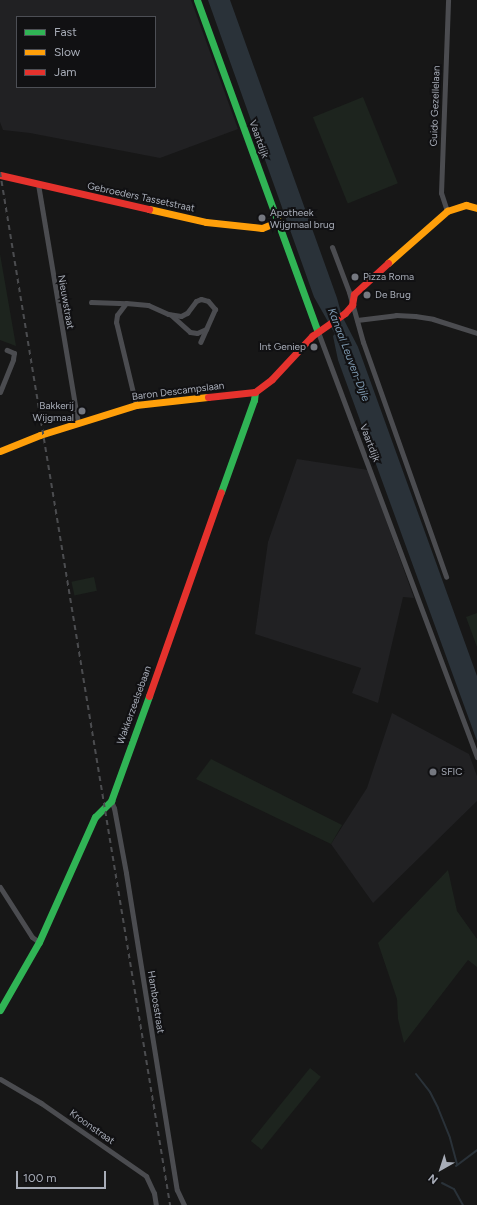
<!DOCTYPE html>
<html>
<head>
<meta charset="utf-8">
<style>
  body { margin:0 }
  #map { position:relative; width:477px; height:1205px; overflow:hidden; background:#171717; font-family:Figtree,sans-serif }
  div>[style] { position:absolute }
  [style*='--x'] { left:calc(var(--x)*1px); top:calc(var(--y)*1px); width:calc(var(--w)*1px); rotate:calc(var(--a)*1deg) }
  .built>* { inset:0; background:#212123 }
  .green>* { inset:0; background:#1d241e; transform-origin:0 0 }
  .water>* { inset:0; background:#2a3239 }
  .stream>* { height:2px; margin:-1px; padding:0 1px; transform-origin:1px; border-radius:1px; background:#2a3239 }
  .street>* { height:5px; margin:-2.5px; padding:0 2.5px; transform-origin:2.5px; border-radius:2.5px; background:#4b4c50 }
  .fast>* { height:7px; margin:-3.5px; padding:0 3.5px; transform-origin:3.5px; border-radius:3.5px; background:#30b455 }
  .slow>* { height:7px; margin:-3.5px; padding:0 3.5px; transform-origin:3.5px; border-radius:3.5px; background:#ff9f0a }
  .jam>* { height:7px; margin:-3.5px; padding:0 3.5px; transform-origin:3.5px; border-radius:3.5px; background:#e5322d }
  .rail>* { height:2px; margin-top:-1px; transform-origin:0; background:repeating-linear-gradient(90deg,#4b4c4f 0 5px,transparent 0 9px) }
  .dots>* { width:11px; height:11px; translate:-50% -50%; box-sizing:border-box; border:2px solid #111113; border-radius:50% }
  span { translate:-50% -50%; white-space:nowrap; text-align:center; line-height:1.15; -webkit-text-stroke:4px #111113; paint-order:stroke }
  .street-label { font-size:10px; color:#a8adb8 }
  .poi-label { font-size:10px; color:#a8adb8 }
  .left { translate:0 -50%; text-align:left }
  .right { translate:-100% -50%; text-align:right }
  .water-label { font-size:11px; color:#7f9bb3; font-style:italic }
  .legend { position:absolute; left:16px; top:16px; width:140px; height:72px; box-sizing:border-box; background:#111113; border:1px solid #4d4f55; margin:0; padding:5px 7px; list-style:none; font-size:12px; color:#a8adb8 }
  .legend li { display:flex; align-items:center; gap:8px; height:20px }
  .legend b { width:20px; border:1px solid #4d4f55 }
  .north { position:absolute; left:421px; top:1149px; width:40px; height:40px; -webkit-text-stroke:3px #111113; paint-order:stroke; rotate:219deg; font-size:11px; font-weight:700; line-height:16px; text-align:center; color:#a8adb8 }
  .north::after { content:''; display:block; margin:auto; width:14px; height:18px; background:#a8adb8; clip-path:polygon(50% 0,100% 100%,50% 72%,0 100%) }
  .scale { position:absolute; left:16px; top:1171px; width:90px; height:18px; box-sizing:border-box; border:2px solid #a8adb8; border-top:0; padding-left:5px; font-size:12px; line-height:14px; white-space:nowrap; color:#a8adb8; -webkit-text-stroke:3px #111113; paint-order:stroke }
</style>
</head>
<body>
<div id="map">
  <div class="built">
    <i style="clip-path:polygon(evenodd,0 0,191px 0,238px 129px,160px 158px,30px 133px,3px 130px,0 122px,0 0,17px 17px,155px 17px,155px 87px,17px 87px,17px 17px)"></i>
    <i style="clip-path:polygon(297px 459px,368px 470px,414px 598px,403px 597px,378px 703px,352px 693px,361px 668px,255px 634px,268px 542px)"></i>
    <i style="clip-path:polygon(392px 713px,469px 754px,477px 776px,477px 801px,373px 903px,331px 844px,367px 788px)"></i>
  </div>
  <div class="green">
    <i style="left:363px;top:97px;width:93px;height:54px;rotate:68deg"></i>
    <i style="clip-path:polygon(0 254px,16px 346px,0 340px)"></i>
    <i style="left:94px;top:577px;width:14px;height:23px;rotate:78deg"></i>
    <i style="clip-path:polygon(477px 613px,477px 647px,466px 617px)"></i>
    <i style="clip-path:polygon(211px 759px,342px 825px,331px 844px,196px 779px)"></i>
    <i style="clip-path:polygon(448px 870px,457px 911px,477px 939px,477px 967px,468px 960px,404px 1043px,398px 1019px,397px 999px,378px 943px)"></i>
    <i style="left:310px;top:1068px;width:14px;height:94px;rotate:39deg"></i>
  </div>
  <div class="water">
    <i style="clip-path:polygon(208px 0,230px 0,337px 298px,342px 316px,358px 347px,477px 676px,477px 741px,338px 360px,333px 336px,335px 334px,314px 297px)"></i>
  </div>
  <div class="stream">
    <i style="--x:416;--y:1074;--w:23;--a:52"></i>
    <i style="--x:430;--y:1092;--w:18;--a:63"></i>
    <i style="--x:438;--y:1108;--w:32;--a:68"></i>
    <i style="--x:450;--y:1138;--w:28;--a:75"></i>
    <i style="--x:456;--y:1166;--w:26;--a:-37"></i>
    <i style="--x:442;--y:1183;--w:13;--a:27"></i>
    <i style="--x:454;--y:1189;--w:18;--a:61"></i>
  </div>
  <div class="street">
    <i style="--x:38;--y:184;--w:242;--a:80.5"></i>
    <i style="--x:447;--y:211;--w:19;--a:-108"></i>
    <i style="--x:441;--y:193;--w:193;--a:-87.9"></i>
    <i style="--x:332;--y:247;--w:48;--a:69.3"></i>
    <i style="--x:349;--y:292;--w:52;--a:74.4"></i>
    <i style="--x:363;--y:342;--w:249;--a:70.5"></i>
    <i style="--x:91;--y:302;--w:35;--a:2"></i>
    <i style="--x:171;--y:315;--w:25;--a:42"></i>
    <i style="--x:190;--y:332;--w:7;--a:8"></i>
    <i style="--x:197;--y:333;--w:10;--a:-24"></i>
    <i style="--x:357;--y:320;--w:39;--a:-7"></i>
    <i style="--x:396;--y:315;--w:19;--a:3"></i>
    <i style="--x:415;--y:316;--w:18;--a:9"></i>
    <i style="--x:433;--y:319;--w:46;--a:17.7"></i>
    <i style="--x:318;--y:332;--w:454;--a:69.5"></i>
    <i style="--x:0;--y:392;--w:35;--a:-68"></i>
    <i style="--x:13;--y:359;--w:6;--a:-81"></i>
    <i style="--x:14;--y:353;--w:8;--a:-157"></i>
    <i style="--x:136;--y:405;--w:85;--a:-103.5"></i>
    <i style="--x:116;--y:322;--w:7;--a:-82"></i>
    <i style="--x:117;--y:315;--w:15;--a:-53"></i>
    <i style="--x:126;--y:303;--w:22;--a:5"></i>
    <i style="--x:148;--y:305;--w:22;--a:24"></i>
    <i style="--x:168;--y:314;--w:13;--a:9"></i>
    <i style="--x:181;--y:316;--w:7;--a:-27"></i>
    <i style="--x:187;--y:313;--w:15;--a:-53"></i>
    <i style="--x:196;--y:301;--w:5;--a:-22"></i>
    <i style="--x:201;--y:299;--w:7;--a:16"></i>
    <i style="--x:208;--y:301;--w:11;--a:49"></i>
    <i style="--x:215;--y:309;--w:36;--a:114"></i>
    <i style="--x:111;--y:801;--w:8;--a:67"></i>
    <i style="--x:114;--y:808;--w:66;--a:79.5"></i>
    <i style="--x:126;--y:873;--w:321;--a:80.9"></i>
    <i style="--x:177;--y:1190;--w:17;--a:65"></i>
    <i style="--x:0;--y:887;--w:59;--a:57.4"></i>
    <i style="--x:32;--y:937;--w:9;--a:36"></i>
    <i style="--x:0;--y:1079;--w:48;--a:30.3"></i>
    <i style="--x:41;--y:1103;--w:128;--a:34.8"></i>
    <i style="--x:146;--y:1176;--w:19;--a:65"></i>
    <i style="--x:154;--y:1193;--w:12;--a:81"></i>
  </div>
  <div class="fast">
    <i style="--x:197;--y:0;--w:353;--a:70"></i>
    <i style="--x:221;--y:492;--w:98;--a:-70.3"></i>
    <i style="--x:254;--y:400;--w:8;--a:-83"></i>
    <i style="--x:0;--y:1010;--w:78;--a:-60.2"></i>
    <i style="--x:39;--y:942;--w:137;--a:-65.9"></i>
    <i style="--x:95;--y:817;--w:23;--a:-45"></i>
    <i style="--x:111;--y:801;--w:112;--a:-70.1"></i>
  </div>
  <div class="slow">
    <i style="--x:149;--y:209;--w:58;--a:12.8"></i>
    <i style="--x:206;--y:222;--w:56;--a:6.1"></i>
    <i style="--x:262;--y:228;--w:18;--a:-22"></i>
    <i style="--x:388;--y:263;--w:79;--a:-41.4"></i>
    <i style="--x:447;--y:211;--w:20;--a:-18"></i>
    <i style="--x:466;--y:205;--w:11;--a:15"></i>
    <i style="--x:0;--y:451;--w:43;--a:-21.8"></i>
    <i style="--x:40;--y:435;--w:101;--a:-17.4"></i>
    <i style="--x:136;--y:405;--w:72;--a:-6.3"></i>
  </div>
  <div class="jam">
    <i style="--x:0;--y:175;--w:153;--a:12.9"></i>
    <i style="--x:208;--y:397;--w:47;--a:-6.1"></i>
    <i style="--x:255;--y:392;--w:21;--a:-37"></i>
    <i style="--x:272;--y:379;--w:59;--a:-47.1"></i>
    <i style="--x:312;--y:336;--w:40;--a:-34.9"></i>
    <i style="--x:345;--y:313;--w:11;--a:-49"></i>
    <i style="--x:352;--y:305;--w:11;--a:-80"></i>
    <i style="--x:354;--y:294;--w:46;--a:-42.4"></i>
    <i style="--x:149;--y:696;--w:216;--a:-70.6"></i>
  </div>
  <div class="rail">
    <i style="--x:0;--y:172;--w:1047;--a:80.65"></i>
  </div>
  <div class="dots">
    <i style="left:262px;top:218px;background:#757880"></i>
    <i style="left:355px;top:277px;background:#757880"></i>
    <i style="left:367px;top:295px;background:#757880"></i>
    <i style="left:314px;top:347px;background:#757880"></i>
    <i style="left:82px;top:411px;background:#757880"></i>
    <i style="left:433px;top:772px;background:#757880"></i>
  </div>
  <div class="street-label">
    <span style="left:435px;top:106px;rotate:-88deg">Guido Gezellelaan</span>
    <span style="left:259px;top:139px;rotate:70deg">Vaartdijk</span>
    <span style="left:141px;top:197px;rotate:12deg">Gebroeders Tassetstraat</span>
    <span style="left:66px;top:302px;rotate:80deg">Nieuwstraat</span>
    <span style="left:178px;top:391px;rotate:-7deg">Baron Descampslaan</span>
    <span style="left:370px;top:443px;rotate:69deg">Vaartdijk</span>
    <span style="left:134px;top:705px;rotate:-70deg">Wakkerzeelsebaan</span>
    <span style="left:156px;top:1002px;rotate:81deg">Hambosstraat</span>
    <span style="left:92px;top:1127px;rotate:35deg">Kroonstraat</span>
  </div>
  <div class="poi-label">
    <span class="left" style="left:270px;top:218px">Apotheek<br>Wijgmaal brug</span>
    <span class="left" style="left:363px;top:277px">Pizza Roma</span>
    <span class="left" style="left:375px;top:295px">De Brug</span>
    <span class="right" style="left:306px;top:347px">Int Geniep</span>
    <span class="right" style="left:74px;top:411px">Bakkerij<br>Wijgmaal</span>
    <span class="left" style="left:441px;top:772px">SFIC</span>
  </div>
  <div class="water-label">
    <span style="left:348px;top:355px;rotate:69deg">Kanaal Leuven-Dijle</span>
  </div>
  <ul class="legend">
  <li><b style="height:5px;background:#30b455"></b>Fast</li>
  <li><b style="height:5px;background:#ff9f0a"></b>Slow</li>
  <li><b style="height:5px;background:#e5322d"></b>Jam</li>
  </ul>
  <div class="north">N</div>
  <div class="scale">100 m</div>
</div>
</body>
</html>
